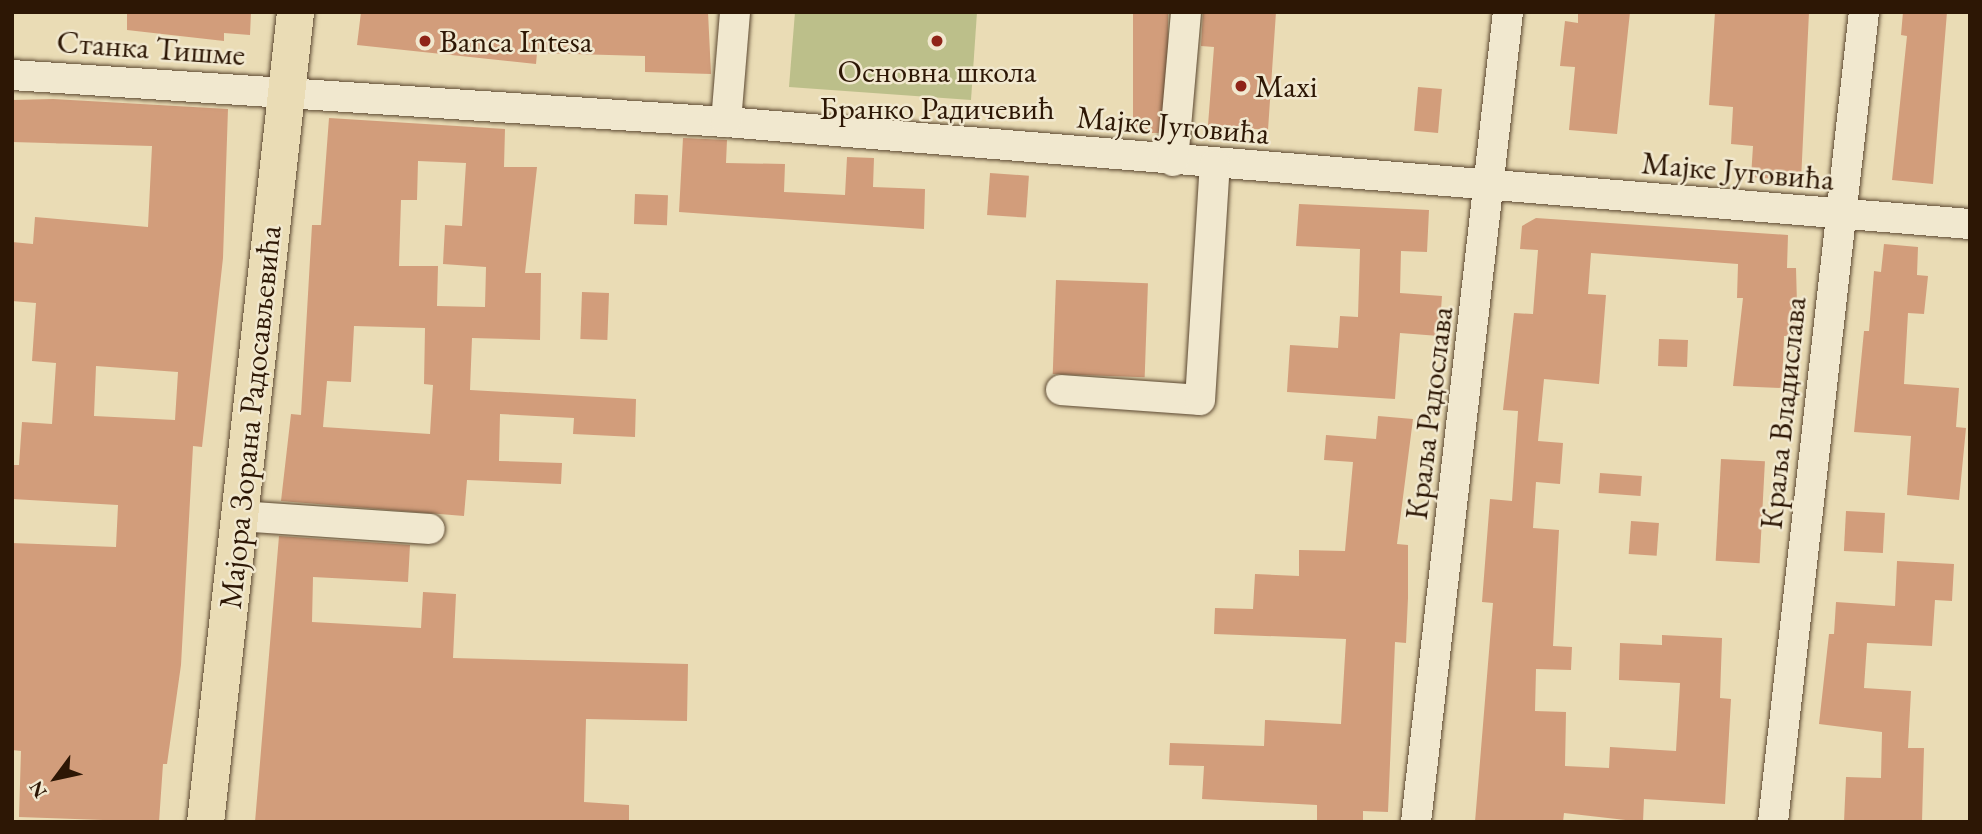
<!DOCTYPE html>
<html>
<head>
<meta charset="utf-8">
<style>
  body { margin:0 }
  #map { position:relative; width:1982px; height:834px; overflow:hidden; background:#eadcb5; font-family:"EB Garamond",serif }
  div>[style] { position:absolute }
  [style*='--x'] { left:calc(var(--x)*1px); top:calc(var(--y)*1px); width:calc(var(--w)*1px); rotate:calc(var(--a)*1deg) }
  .green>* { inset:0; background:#bcbf8a }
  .building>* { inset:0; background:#d29d7b; transform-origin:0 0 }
  .roads { filter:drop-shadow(0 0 2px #5c4831) drop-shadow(0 0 2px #5c4831) }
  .minor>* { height:30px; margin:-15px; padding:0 15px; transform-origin:15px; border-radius:15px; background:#f1e8cf }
  .major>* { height:37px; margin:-18.5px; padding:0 18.5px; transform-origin:18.5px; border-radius:18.5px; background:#eadcb5 }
  .dots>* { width:19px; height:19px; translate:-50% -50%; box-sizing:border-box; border:4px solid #f1e8cf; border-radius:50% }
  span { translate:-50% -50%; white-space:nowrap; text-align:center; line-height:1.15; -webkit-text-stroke:5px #f1e8cf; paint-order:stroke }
  .poi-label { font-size:32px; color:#2d1705 }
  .left { translate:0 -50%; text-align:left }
  .street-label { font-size:32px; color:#2d1705 }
  .frame { position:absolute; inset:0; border:14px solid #2d1705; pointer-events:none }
  .north { position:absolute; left:21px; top:743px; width:70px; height:70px; -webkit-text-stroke:5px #f1e8cf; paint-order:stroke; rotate:237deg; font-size:19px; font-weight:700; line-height:28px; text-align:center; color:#2d1705 }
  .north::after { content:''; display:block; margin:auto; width:24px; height:32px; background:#2d1705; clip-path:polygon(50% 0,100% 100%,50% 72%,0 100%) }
</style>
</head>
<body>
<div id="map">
  <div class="green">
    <i style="clip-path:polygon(795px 12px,977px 12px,971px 100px,789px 87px)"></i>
  </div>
  <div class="building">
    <i style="clip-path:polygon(127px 12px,251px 12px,250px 35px,224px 33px,224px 41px,127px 30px)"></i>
    <i style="clip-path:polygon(361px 12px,708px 12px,711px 74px,645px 72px,645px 56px,537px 53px,536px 64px,357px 45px)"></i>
    <i style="left:1133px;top:12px;width:35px;height:121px"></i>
    <i style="clip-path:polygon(1203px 12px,1276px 12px,1268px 130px,1208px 125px,1214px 47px,1201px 46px)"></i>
    <i style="clip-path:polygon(1578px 12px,1630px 12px,1617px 134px,1569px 130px,1575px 67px,1560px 66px,1565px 21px,1578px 23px)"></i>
    <i style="clip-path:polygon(1715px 12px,1809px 12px,1801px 181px,1751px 177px,1753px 146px,1731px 144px,1733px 107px,1709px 105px)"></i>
    <i style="clip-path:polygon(1903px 12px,1947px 12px,1933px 184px,1892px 180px,1907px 36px,1901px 35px)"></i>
    <i style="left:1418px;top:87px;width:24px;height:44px;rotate:5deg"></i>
    <i style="clip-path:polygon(evenodd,53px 99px,228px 109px,223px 258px,202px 447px,193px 446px,181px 665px,167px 764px,163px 764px,159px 822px,19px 817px,21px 751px,12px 750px,12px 543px,116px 547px,118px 505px,12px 499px,12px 465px,19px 465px,22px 422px,52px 424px,56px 363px,32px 361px,36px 303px,12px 301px,12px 242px,33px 244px,35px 217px,148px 227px,152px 146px,12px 142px,12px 100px,53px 99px,96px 366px,178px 372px,175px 420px,94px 416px,96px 366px)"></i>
    <i style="clip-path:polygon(evenodd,329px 118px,505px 129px,504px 167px,537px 167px,525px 273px,541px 273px,540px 340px,472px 338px,470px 390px,636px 399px,635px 437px,573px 434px,574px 418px,500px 414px,499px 461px,562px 463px,561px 484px,467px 480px,464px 516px,281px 501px,291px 414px,301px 415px,312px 225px,321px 225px,329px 118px,418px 161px,466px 163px,462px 226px,445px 225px,443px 264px,486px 267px,485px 307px,437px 306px,438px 266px,399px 266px,401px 200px,417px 200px,418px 161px,329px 118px,354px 326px,425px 328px,424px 384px,433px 385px,430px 434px,323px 427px,327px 381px,351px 382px,354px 326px)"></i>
    <i style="clip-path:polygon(683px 138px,727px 140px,726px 163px,785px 164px,784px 192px,845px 195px,847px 157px,874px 158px,873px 187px,925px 189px,924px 229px,679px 212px)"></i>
    <i style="left:990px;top:173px;width:39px;height:42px;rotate:4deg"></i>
    <i style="left:635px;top:194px;width:33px;height:30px;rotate:2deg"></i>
    <i style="clip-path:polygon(1299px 204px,1429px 210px,1427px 252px,1401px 251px,1400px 293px,1442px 296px,1439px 336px,1400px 333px,1395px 399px,1287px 392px,1290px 345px,1338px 348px,1340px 316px,1358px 317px,1360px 249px,1296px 246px)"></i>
    <i style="clip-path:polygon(1536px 218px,1788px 235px,1787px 268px,1796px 268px,1797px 305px,1795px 336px,1784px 336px,1782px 388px,1733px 386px,1743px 298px,1737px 298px,1738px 264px,1591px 253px,1588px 294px,1606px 295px,1599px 384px,1544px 379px,1538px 441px,1563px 443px,1560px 484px,1536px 482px,1533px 528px,1559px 530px,1553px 646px,1572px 647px,1571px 670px,1536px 669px,1535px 711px,1566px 712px,1565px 766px,1609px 768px,1610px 747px,1676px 751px,1680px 683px,1619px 680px,1620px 643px,1662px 645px,1662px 635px,1722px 638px,1720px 698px,1731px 699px,1725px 804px,1644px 799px,1643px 822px,1564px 813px,1563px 822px,1475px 822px,1493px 603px,1482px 602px,1490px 499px,1512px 501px,1518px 411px,1503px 410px,1514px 313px,1533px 314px,1538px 250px,1520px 249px,1522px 226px)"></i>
    <i style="clip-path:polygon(1884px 244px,1918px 247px,1917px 275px,1928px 276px,1924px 314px,1908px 313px,1904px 384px,1959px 388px,1956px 427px,1966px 428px,1959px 500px,1907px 495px,1911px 436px,1854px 432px,1864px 331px,1869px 331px,1874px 271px,1881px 272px)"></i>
    <i style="left:1056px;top:280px;width:92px;height:94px;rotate:2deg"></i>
    <i style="left:582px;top:292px;width:27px;height:47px;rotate:2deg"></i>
    <i style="left:1659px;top:339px;width:29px;height:27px;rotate:2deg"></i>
    <i style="clip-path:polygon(1378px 416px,1413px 419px,1397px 544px,1408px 545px,1408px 598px,1406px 643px,1395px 642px,1388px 812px,1363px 811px,1363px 822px,1317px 822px,1317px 805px,1202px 799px,1204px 766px,1169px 765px,1170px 743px,1264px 746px,1265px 720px,1341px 724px,1346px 639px,1214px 634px,1215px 608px,1253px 609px,1255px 574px,1299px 576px,1299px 550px,1345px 551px,1353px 462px,1324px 460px,1326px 435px,1376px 439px)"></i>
    <i style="left:1721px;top:459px;width:44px;height:102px;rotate:3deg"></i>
    <i style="left:1600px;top:473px;width:42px;height:20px;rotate:4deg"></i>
    <i style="left:1846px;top:511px;width:39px;height:40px;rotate:3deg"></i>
    <i style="left:1631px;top:521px;width:28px;height:33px;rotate:4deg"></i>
    <i style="clip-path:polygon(279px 536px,410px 545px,408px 582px,313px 577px,312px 622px,421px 628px,423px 592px,456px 594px,453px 658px,688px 664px,687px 721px,586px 719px,584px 802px,629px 805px,629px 822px,255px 822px)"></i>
    <i style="clip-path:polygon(1897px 561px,1954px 564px,1952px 601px,1935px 600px,1932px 646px,1867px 643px,1864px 688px,1911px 691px,1908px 748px,1924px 748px,1922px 822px,1844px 822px,1846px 777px,1881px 778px,1882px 732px,1819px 724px,1829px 634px,1834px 634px,1836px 602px,1895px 606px)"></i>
  </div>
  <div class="roads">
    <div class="minor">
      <i style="--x:12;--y:75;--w:716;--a:3.77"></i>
      <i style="--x:726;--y:122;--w:1248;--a:4.69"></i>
      <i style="--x:726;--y:122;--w:110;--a:-85.3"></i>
      <i style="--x:1173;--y:161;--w:150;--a:-85"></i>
      <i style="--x:1061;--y:390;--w:139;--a:4.1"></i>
      <i style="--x:1200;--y:400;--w:236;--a:-86.4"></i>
      <i style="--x:239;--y:516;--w:191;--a:3.9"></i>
      <i style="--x:1416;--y:822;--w:815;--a:-83.52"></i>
      <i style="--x:1773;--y:822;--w:815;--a:-83.59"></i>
    </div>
    <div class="major">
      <i style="--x:205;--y:822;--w:815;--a:-83.66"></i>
    </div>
  </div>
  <div class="dots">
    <i style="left:425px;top:41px;background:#8f2418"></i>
    <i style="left:937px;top:41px;background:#8f2418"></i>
    <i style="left:1241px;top:86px;background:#8f2418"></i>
  </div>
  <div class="poi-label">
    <span class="left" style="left:439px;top:41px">Banca Intesa</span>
    <span style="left:937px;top:90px">Основна школа<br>Бранко Радичевић</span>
    <span class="left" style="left:1255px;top:86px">Maxi</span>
  </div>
  <div class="street-label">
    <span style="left:151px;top:48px;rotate:4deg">Станка Тишме</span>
    <span style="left:1173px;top:125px;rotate:5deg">Мајке Југовића</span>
    <span style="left:1738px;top:171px;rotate:5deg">Мајке Југовића</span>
    <span style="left:1429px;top:413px;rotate:-83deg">Краља Радослава</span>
    <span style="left:1783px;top:413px;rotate:-84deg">Краља Владислава</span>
    <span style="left:250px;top:417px;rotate:-84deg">Мајора Зорана Радосављевића</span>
  </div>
  <div class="frame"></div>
  <div class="north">N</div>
</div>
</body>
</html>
